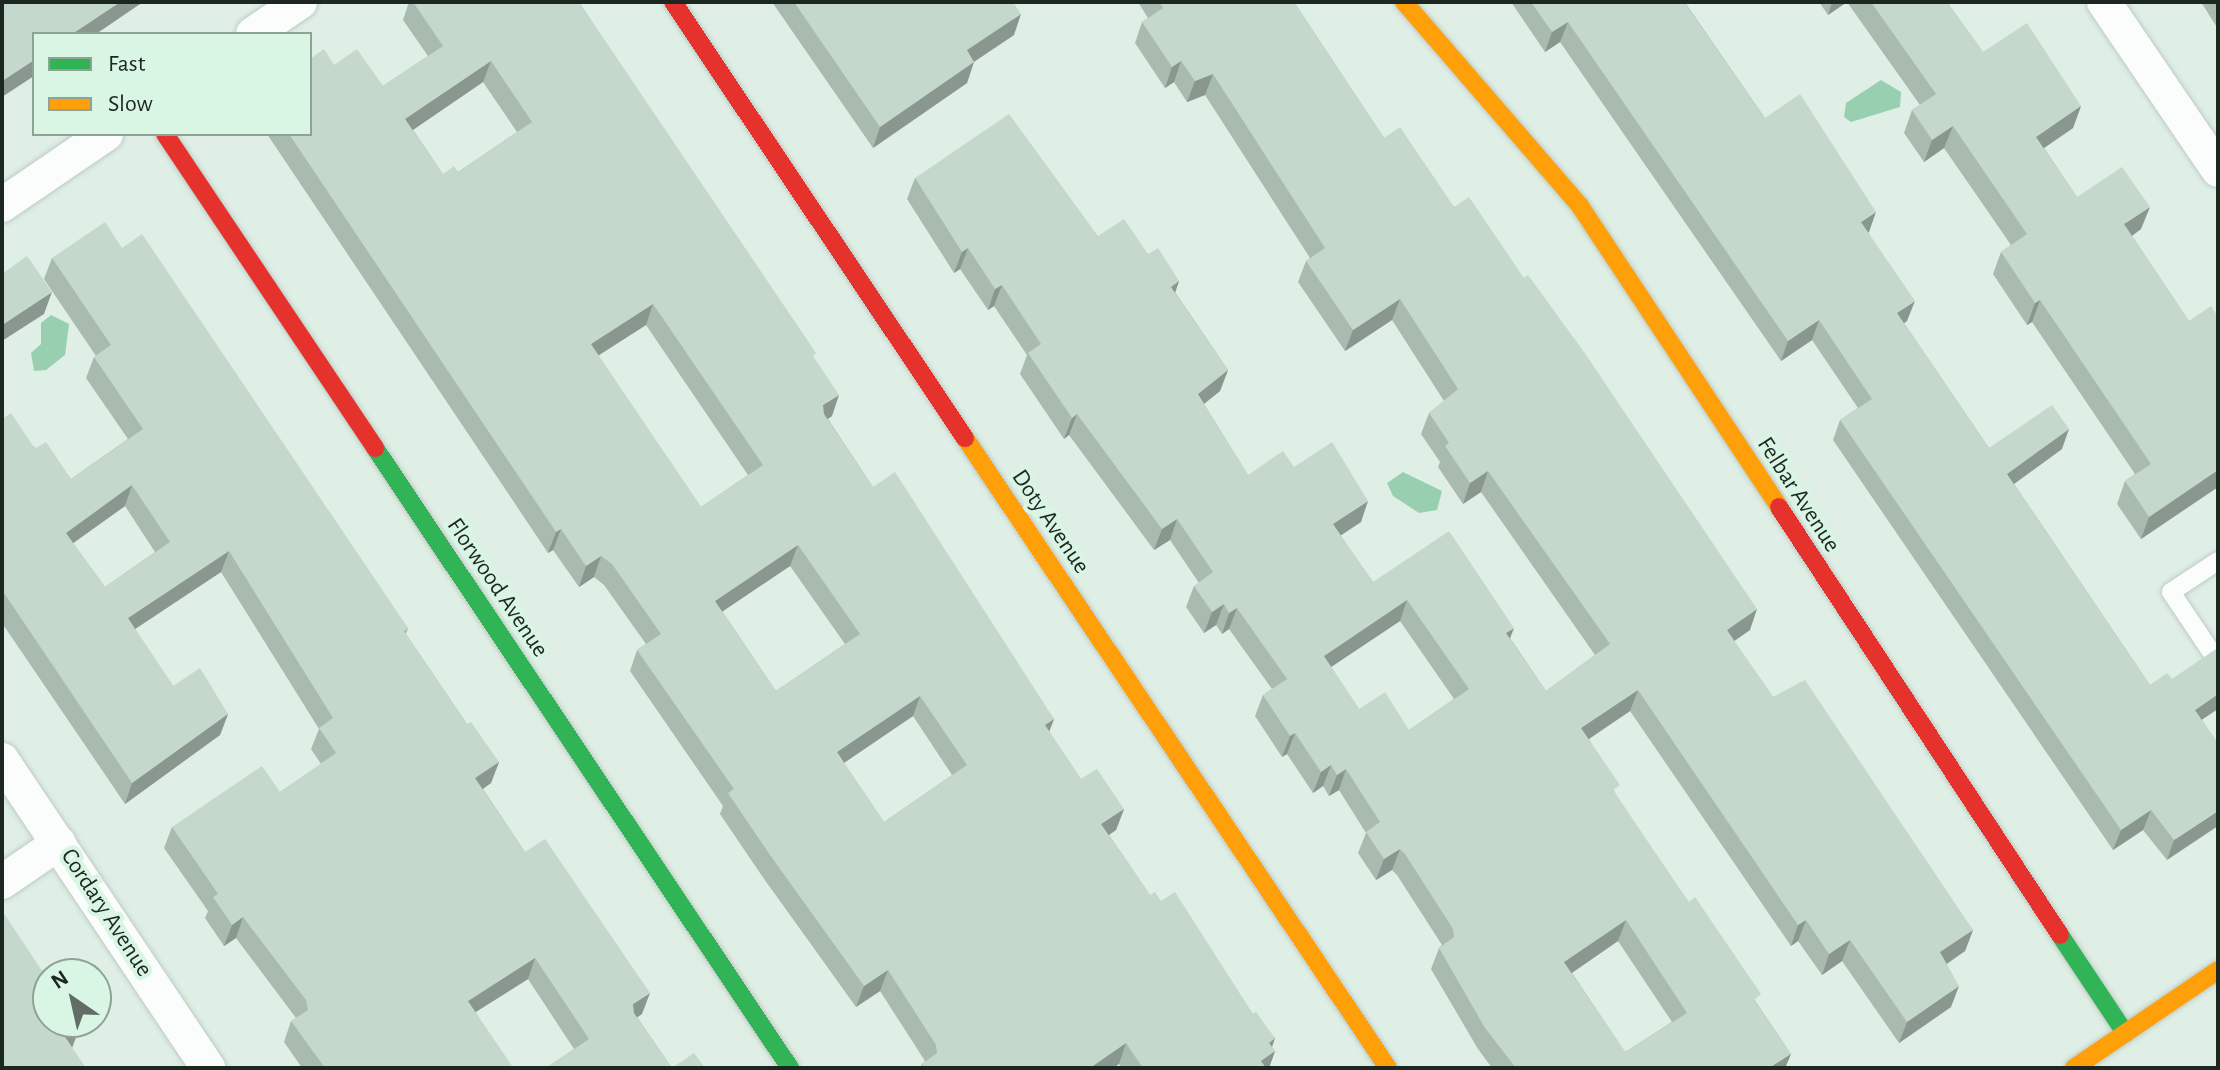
<!DOCTYPE html>
<html>
<head>
<meta charset="utf-8">
<style>
  body { margin:0 }
  #map { position:relative; width:2220px; height:1070px; overflow:hidden; background:#dfefe5; font-family:"Alegreya Sans",sans-serif }
  div>[style] { position:absolute }
  [style*='--x'] { left:calc(var(--x)*1px); top:calc(var(--y)*1px); width:calc(var(--w)*1px); rotate:calc(var(--a)*1deg) }
  .water>* { inset:0; background:#99cfb1 }
  .roads { filter:drop-shadow(0 0 2px #bfcbc4) drop-shadow(0 0 2px #bfcbc4) }
  .lane>* { height:18px; margin:-9px; padding:0 9px; transform-origin:9px; border-radius:9px; background:#fafdfb }
  .street>* { height:34px; margin:-17px; padding:0 17px; transform-origin:17px; border-radius:17px; background:#fafdfb }
  .fast>* { height:18px; margin:-9px; padding:0 9px; transform-origin:9px; border-radius:9px; background:#30b455 }
  .slow>* { height:18px; margin:-9px; padding:0 9px; transform-origin:9px; border-radius:9px; background:#ff9f0a }
  .jam>* { height:18px; margin:-9px; padding:0 9px; transform-origin:9px; border-radius:9px; background:#e5322d }
  .wall>* { inset:0; background:#a9baaf }
  .shaded-wall>* { inset:0; background:#89978f }
  .building>* { inset:0; background:#c4d8cc }
  span { translate:-50% -50%; white-space:nowrap; text-align:center; line-height:1.15; -webkit-text-stroke:8px #d9f5e4; paint-order:stroke }
  .street-label { font-size:24px; color:#1d2721 }
  .frame { position:absolute; inset:0; border:4px solid #1d2721; pointer-events:none }
  .legend { position:absolute; left:32px; top:32px; width:280px; height:104px; box-sizing:border-box; background:#d9f5e4; border:2px solid #8ea396; margin:0; padding:10px 14px; list-style:none; font-size:24px; color:#1d2721 }
  .legend li { display:flex; align-items:center; gap:16px; height:40px }
  .legend b { width:40px; border:2px solid #8ea396 }
  .north { position:absolute; left:32px; top:958px; width:80px; height:80px; box-sizing:border-box; background:#d9f5e4; border:2px solid #8ea396; border-radius:50%; rotate:326deg; font-size:22px; font-weight:700; line-height:32px; text-align:center; color:#1d2721 }
  .north::after { content:''; display:block; margin:auto; width:28px; height:36px; background:#616d66; clip-path:polygon(50% 0,100% 100%,50% 72%,0 100%) }
</style>
</head>
<body>
<div id="map">
  <div class="water">
    <i style="clip-path:polygon(1881px 80px,1901px 92px,1900px 107px,1851px 122px,1844px 117px,1846px 103px)"></i>
    <i style="clip-path:polygon(51px 315px,69px 324px,65px 355px,46px 370px,34px 371px,31px 353px,41px 344px,41px 323px)"></i>
    <i style="clip-path:polygon(1403px 472px,1442px 491px,1437px 510px,1419px 513px,1393px 496px,1387px 483px)"></i>
  </div>
  <div class="roads">
    <div class="lane">
      <i style="--x:2218;--y:561;--w:56;--a:146.6"></i>
      <i style="--x:2171;--y:592;--w:84;--a:56.1"></i>
    </div>
    <div class="street">
      <i style="--x:2104;--y:2;--w:203;--a:55.8"></i>
      <i style="--x:253;--y:34;--w:57;--a:-34.2"></i>
      <i style="--x:2;--y:205;--w:126;--a:-34.3"></i>
      <i style="--x:2;--y:760;--w:371;--a:56.2"></i>
      <i style="--x:2;--y:882;--w:69;--a:-34.4"></i>
    </div>
    <div class="fast">
      <i style="--x:375;--y:448;--w:746;--a:56.2"></i>
      <i style="--x:2060;--y:935;--w:118;--a:56.4"></i>
    </div>
    <div class="slow">
      <i style="--x:1404;--y:2;--w:269;--a:49.2"></i>
      <i style="--x:1580;--y:206;--w:361;--a:56.5"></i>
      <i style="--x:965;--y:438;--w:759;--a:56.12"></i>
      <i style="--x:2074;--y:1068;--w:174;--a:-34.2"></i>
    </div>
    <div class="jam">
      <i style="--x:673;--y:2;--w:525;--a:56.19"></i>
      <i style="--x:165;--y:134;--w:378;--a:56.2"></i>
      <i style="--x:1779;--y:507;--w:512;--a:56.71"></i>
    </div>
  </div>
  <div class="wall">
    <i style="clip-path:polygon(evenodd,409px 2px,579px 2px,814px 358px,832px 416px,828px 419px,873px 487px,1054px 719px,1049px 732px,1081px 779px,1124px 809px,1116px 830px,1109px 835px,1150px 895px,1161px 901px,1253px 1014px,1275px 1038px,1272px 1047px,1275px 1051px,1269px 1068px,1121px 1068px,1119px 1064px,1113px 1068px,920px 1068px,922px 1064px,925px 1061px,880px 991px,856px 1007px,762px 876px,720px 814px,723px 806px,630px 671px,637px 650px,646px 644px,604px 585px,594px 577px,579px 587px,553px 550px,548px 553px,267px 134px,310px 134px,334px 65px,383px 86px,428px 56px,403px 20px,409px 2px,483px 82px,517px 132px,458px 172px,443px 174px,413px 130px,483px 82px,409px 2px,646px 325px,748px 475px,701px 507px,598px 356px,646px 325px,409px 2px,790px 566px,845px 644px,776px 691px,722px 611px,790px 566px,409px 2px,913px 716px,952px 775px,884px 822px,844px 763px,913px 716px)"></i>
    <i style="clip-path:polygon(772px 2px,1013px 2px,1014px 35px,974px 61px,967px 83px,873px 148px)"></i>
    <i style="clip-path:polygon(evenodd,1138px 2px,1294px 2px,1384px 138px,1454px 207px,1750px 630px,1734px 641px,1773px 697px,1973px 930px,1965px 951px,1947px 964px,1951px 1007px,1899px 1043px,1842px 961px,1822px 975px,1798px 941px,1791px 946px,1630px 711px,1589px 739px,1616px 795px,1791px 1054px,1785px 1068px,1492px 1068px,1478px 1049px,1431px 969px,1439px 948px,1442px 945px,1397px 875px,1392px 870px,1376px 880px,1358px 853px,1366px 833px,1339px 790px,1329px 796px,1323px 786px,1313px 793px,1287px 754px,1282px 757px,1255px 716px,1263px 695px,1272px 689px,1229px 629px,1222px 634px,1216px 625px,1204px 633px,1186px 607px,1194px 586px,1199px 583px,1170px 540px,1154px 550px,1069px 435px,1064px 439px,1020px 374px,1027px 355px,994px 306px,988px 310px,960px 269px,954px 273px,907px 199px,915px 178px,1098px 236px,1148px 254px,1179px 281px,1175px 292px,1228px 370px,1220px 391px,1204px 404px,1248px 475px,1294px 467px,1361px 522px,1340px 535px,1373px 582px,1510px 638px,1546px 691px,1595px 655px,1481px 492px,1463px 504px,1438px 467px,1440px 462px,1421px 434px,1429px 413px,1444px 401px,1392px 320px,1345px 351px,1298px 282px,1306px 261px,1310px 258px,1205px 95px,1187px 102px,1174px 82px,1165px 88px,1135px 43px,1142px 22px,1148px 18px,1138px 2px,1400px 621px,1454px 699px,1409px 730px,1359px 709px,1331px 667px,1400px 621px,1138px 2px,1618px 941px,1672px 1022px,1625px 1052px,1572px 973px,1618px 941px)"></i>
    <i style="clip-path:polygon(1511px 2px,1689px 2px,1686px 4px,1765px 118px,1869px 232px,1868px 232px,1907px 321px,1904px 323px,1989px 448px,2062px 449px,2014px 484px,2150px 685px,2202px 720px,2218px 744px,2167px 860px,2143px 830px,2113px 850px,1833px 440px,1840px 420px,1858px 408px,1812px 340px,1781px 361px,1560px 42px,1545px 52px)"></i>
    <i style="clip-path:polygon(1819px 2px,1947px 2px,1983px 52px,2081px 106px,2073px 128px,2044px 148px,2077px 197px,2141px 229px,2132px 236px,2189px 321px,2218px 317px,2218px 487px,2141px 539px,2117px 504px,2125px 481px,2135px 474px,2032px 322px,2027px 325px,1993px 274px,2001px 252px,2011px 245px,1944px 148px,1924px 162px,1904px 133px,1912px 110px,1920px 105px,1847px 2px,1828px 15px)"></i>
    <i style="clip-path:polygon(2201px 2px,2218px 2px,2218px 29px)"></i>
    <i style="clip-path:polygon(evenodd,122px 248px,408px 628px,406px 634px,467px 724px,499px 762px,491px 783px,483px 789px,525px 852px,642px 1014px,637px 1017px,672px 1068px,705px 1068px,546px 1068px,574px 1049px,528px 979px,475px 1012px,513px 1068px,302px 1068px,284px 1042px,291px 1021px,296px 1018px,236px 938px,224px 946px,205px 918px,208px 911px,164px 848px,172px 827px,280px 792px,321px 764px,311px 749px,319px 729px,221px 572px,135px 629px,173px 686px,228px 714px,220px 735px,125px 804px,2px 623px,2px 419px,71px 479px,128px 439px,86px 378px,94px 357px,96px 356px,44px 279px,52px 258px,122px 248px,125px 506px,155px 552px,105px 587px,73px 543px,125px 506px)"></i>
  </div>
  <div class="shaded-wall">
    <i style="clip-path:polygon(120px 2px,143px 2px,96px 34px,72px 34px)"></i>
    <i style="clip-path:polygon(1832px 2px,1847px 2px,1828px 15px)"></i>
    <i style="clip-path:polygon(1021px 14px,1014px 35px,959px 72px,967px 50px)"></i>
    <i style="clip-path:polygon(1568px 22px,1560px 42px,1545px 52px,1552px 32px)"></i>
    <i style="clip-path:polygon(34px 60px,34px 76px,2px 97px,2px 81px)"></i>
    <i style="clip-path:polygon(491px 61px,483px 82px,398px 140px,405px 119px)"></i>
    <i style="clip-path:polygon(1181px 61px,1174px 82px,1165px 88px,1172px 67px)"></i>
    <i style="clip-path:polygon(974px 62px,967px 83px,873px 148px,880px 127px)"></i>
    <i style="clip-path:polygon(1213px 74px,1205px 95px,1187px 102px,1195px 81px)"></i>
    <i style="clip-path:polygon(2081px 106px,2073px 128px,2028px 159px,2036px 137px)"></i>
    <i style="clip-path:polygon(1953px 126px,1944px 148px,1924px 162px,1932px 140px)"></i>
    <i style="clip-path:polygon(2150px 207px,2141px 229px,2116px 247px,2124px 224px)"></i>
    <i style="clip-path:polygon(1876px 212px,1869px 232px,1854px 242px,1861px 222px)"></i>
    <i style="clip-path:polygon(968px 248px,960px 269px,954px 273px,962px 252px)"></i>
    <i style="clip-path:polygon(1179px 281px,1172px 302px,1171px 287px)"></i>
    <i style="clip-path:polygon(1002px 285px,994px 306px,988px 310px,995px 289px)"></i>
    <i style="clip-path:polygon(52px 292px,44px 314px,2px 341px,2px 325px)"></i>
    <i style="clip-path:polygon(1400px 299px,1392px 320px,1345px 351px,1353px 330px)"></i>
    <i style="clip-path:polygon(2040px 300px,2032px 322px,2027px 325px,2035px 303px)"></i>
    <i style="clip-path:polygon(1915px 301px,1907px 321px,1890px 333px,1897px 313px)"></i>
    <i style="clip-path:polygon(653px 304px,646px 325px,583px 365px,591px 344px)"></i>
    <i style="clip-path:polygon(1819px 320px,1812px 340px,1781px 361px,1788px 341px)"></i>
    <i style="clip-path:polygon(1228px 370px,1220px 391px,1190px 415px,1198px 394px)"></i>
    <i style="clip-path:polygon(839px 395px,832px 416px,816px 426px,823px 405px)"></i>
    <i style="clip-path:polygon(1077px 414px,1069px 435px,1064px 439px,1072px 418px)"></i>
    <i style="clip-path:polygon(2069px 429px,2062px 449px,2000px 494px,2007px 474px)"></i>
    <i style="clip-path:polygon(2218px 470px,2218px 487px,2141px 539px,2149px 517px)"></i>
    <i style="clip-path:polygon(1488px 471px,1481px 492px,1463px 504px,1470px 483px)"></i>
    <i style="clip-path:polygon(132px 485px,125px 506px,58px 554px,66px 533px)"></i>
    <i style="clip-path:polygon(1368px 501px,1361px 522px,1325px 546px,1333px 524px)"></i>
    <i style="clip-path:polygon(1177px 519px,1170px 540px,1154px 550px,1162px 529px)"></i>
    <i style="clip-path:polygon(561px 529px,553px 550px,548px 553px,556px 532px)"></i>
    <i style="clip-path:polygon(798px 545px,790px 566px,707px 622px,715px 601px)"></i>
    <i style="clip-path:polygon(229px 551px,221px 572px,120px 639px,128px 618px)"></i>
    <i style="clip-path:polygon(601px 556px,594px 577px,579px 587px,586px 566px)"></i>
    <i style="clip-path:polygon(1407px 600px,1400px 621px,1316px 677px,1324px 656px)"></i>
    <i style="clip-path:polygon(1224px 604px,1216px 625px,1204px 633px,1212px 612px)"></i>
    <i style="clip-path:polygon(1237px 608px,1229px 629px,1222px 634px,1229px 613px)"></i>
    <i style="clip-path:polygon(1757px 609px,1750px 630px,1720px 651px,1727px 630px)"></i>
    <i style="clip-path:polygon(1514px 628px,1506px 649px,1506px 633px)"></i>
    <i style="clip-path:polygon(1638px 690px,1630px 711px,1574px 749px,1581px 728px)"></i>
    <i style="clip-path:polygon(2218px 694px,2218px 709px,2188px 729px,2195px 710px)"></i>
    <i style="clip-path:polygon(920px 696px,913px 716px,829px 773px,837px 752px)"></i>
    <i style="clip-path:polygon(228px 714px,220px 735px,125px 804px,132px 783px)"></i>
    <i style="clip-path:polygon(1054px 719px,1046px 740px,1045px 725px)"></i>
    <i style="clip-path:polygon(1295px 733px,1287px 754px,1282px 757px,1290px 736px)"></i>
    <i style="clip-path:polygon(499px 762px,491px 783px,468px 799px,475px 778px)"></i>
    <i style="clip-path:polygon(1331px 765px,1323px 786px,1313px 793px,1321px 772px)"></i>
    <i style="clip-path:polygon(1346px 769px,1339px 790px,1329px 796px,1337px 775px)"></i>
    <i style="clip-path:polygon(1124px 809px,1116px 830px,1094px 845px,1101px 824px)"></i>
    <i style="clip-path:polygon(2151px 810px,2143px 830px,2113px 850px,2121px 830px)"></i>
    <i style="clip-path:polygon(2218px 811px,2218px 826px,2167px 860px,2174px 840px)"></i>
    <i style="clip-path:polygon(1400px 849px,1392px 870px,1376px 880px,1384px 859px)"></i>
    <i style="clip-path:polygon(243px 917px,236px 938px,224px 946px,232px 925px)"></i>
    <i style="clip-path:polygon(1626px 920px,1618px 941px,1557px 983px,1564px 962px)"></i>
    <i style="clip-path:polygon(1806px 920px,1798px 941px,1791px 946px,1798px 925px)"></i>
    <i style="clip-path:polygon(1973px 930px,1965px 951px,1933px 973px,1940px 952px)"></i>
    <i style="clip-path:polygon(1850px 940px,1842px 961px,1822px 975px,1829px 954px)"></i>
    <i style="clip-path:polygon(535px 958px,528px 979px,460px 1022px,468px 1001px)"></i>
    <i style="clip-path:polygon(888px 970px,880px 991px,856px 1007px,864px 986px)"></i>
    <i style="clip-path:polygon(1959px 986px,1951px 1007px,1899px 1043px,1907px 1022px)"></i>
    <i style="clip-path:polygon(650px 993px,642px 1014px,626px 1025px,633px 1004px)"></i>
    <i style="clip-path:polygon(80px 1027px,72px 1048px,65px 1037px)"></i>
    <i style="clip-path:polygon(1275px 1038px,1269px 1055px,1275px 1051px,1269px 1068px,1258px 1068px,1269px 1043px)"></i>
    <i style="clip-path:polygon(1126px 1043px,1119px 1064px,1113px 1068px,1090px 1068px)"></i>
    <i style="clip-path:polygon(1791px 1054px,1785px 1068px,1769px 1068px)"></i>
  </div>
  <div class="building">
    <i style="clip-path:polygon(2px 2px,120px 2px,72px 34px,34px 34px,34px 60px,2px 81px)"></i>
    <i style="clip-path:polygon(evenodd,413px 2px,579px 2px,816px 353px,813px 356px,839px 395px,823px 405px,824px 414px,873px 487px,895px 472px,1054px 719px,1045px 725px,1081px 779px,1097px 769px,1124px 809px,1101px 824px,1150px 895px,1155px 892px,1161px 901px,1175px 892px,1253px 1014px,1256px 1012px,1275px 1038px,1269px 1043px,1275px 1051px,1261px 1061px,1266px 1068px,1143px 1068px,1126px 1043px,1090px 1068px,925px 1068px,922px 1064px,937px 1053px,936px 1045px,888px 970px,864px 986px,770px 855px,728px 793px,734px 789px,637px 650px,661px 634px,612px 564px,601px 556px,586px 566px,561px 529px,556px 532px,289px 134px,310px 134px,310px 59px,324px 49px,334px 65px,357px 49px,383px 86px,443px 46px,413px 2px,491px 61px,532px 122px,458px 172px,454px 166px,443px 174px,405px 119px,491px 61px,413px 2px,653px 304px,763px 465px,701px 507px,591px 344px,653px 304px,413px 2px,798px 545px,860px 634px,776px 691px,715px 601px,798px 545px,413px 2px,920px 696px,967px 765px,884px 822px,837px 752px,920px 696px)"></i>
    <i style="clip-path:polygon(794px 2px,1013px 2px,1021px 14px,967px 50px,974px 62px,880px 127px)"></i>
    <i style="clip-path:polygon(evenodd,1159px 2px,1294px 2px,1384px 138px,1400px 127px,1454px 207px,1469px 197px,1524px 278px,1528px 275px,1584px 352px,1757px 609px,1727px 630px,1773px 697px,1805px 680px,1973px 930px,1940px 952px,1959px 986px,1907px 1022px,1850px 940px,1829px 954px,1806px 920px,1798px 925px,1638px 690px,1581px 728px,1620px 785px,1613px 790px,1666px 869px,1689px 902px,1695px 897px,1761px 994px,1754px 1000px,1791px 1054px,1769px 1068px,1516px 1068px,1485px 1028px,1439px 948px,1454px 937px,1453px 929px,1405px 854px,1400px 849px,1384px 859px,1366px 832px,1380px 822px,1346px 769px,1337px 775px,1331px 765px,1321px 772px,1295px 733px,1290px 736px,1263px 695px,1287px 679px,1237px 608px,1229px 613px,1224px 604px,1212px 612px,1194px 586px,1213px 572px,1177px 519px,1162px 529px,1077px 414px,1072px 418px,1028px 353px,1041px 344px,1002px 285px,995px 289px,968px 248px,962px 252px,915px 178px,1009px 114px,1098px 236px,1124px 219px,1148px 254px,1158px 248px,1179px 281px,1171px 287px,1228px 370px,1198px 394px,1248px 475px,1283px 451px,1294px 467px,1332px 442px,1368px 501px,1333px 524px,1373px 582px,1449px 531px,1514px 628px,1506px 633px,1546px 691px,1610px 644px,1488px 471px,1470px 483px,1445px 446px,1449px 443px,1429px 413px,1458px 389px,1400px 299px,1353px 330px,1306px 261px,1325px 248px,1213px 74px,1195px 81px,1181px 61px,1172px 67px,1142px 22px,1163px 8px,1159px 2px,1407px 600px,1469px 689px,1409px 730px,1385px 692px,1359px 709px,1324px 656px,1407px 600px,1159px 2px,1626px 920px,1687px 1013px,1625px 1052px,1564px 962px,1626px 920px)"></i>
    <i style="clip-path:polygon(1531px 2px,1684px 2px,1765px 118px,1800px 94px,1876px 212px,1861px 222px,1915px 301px,1897px 313px,1989px 448px,2052px 405px,2069px 429px,2007px 474px,2150px 685px,2167px 673px,2172px 679px,2216px 649px,2218px 650px,2218px 694px,2195px 710px,2218px 744px,2218px 811px,2174px 840px,2151px 810px,2121px 830px,1840px 420px,1872px 399px,1819px 320px,1788px 341px,1568px 22px,1552px 32px)"></i>
    <i style="clip-path:polygon(1871px 2px,1947px 2px,1983px 52px,2027px 23px,2081px 106px,2036px 137px,2077px 197px,2122px 167px,2150px 207px,2124px 224px,2189px 321px,2211px 306px,2218px 317px,2218px 470px,2149px 517px,2125px 481px,2151px 464px,2040px 300px,2035px 303px,2001px 252px,2027px 234px,1953px 126px,1932px 140px,1912px 110px,1936px 94px)"></i>
    <i style="clip-path:polygon(evenodd,105px 222px,122px 248px,142px 234px,408px 628px,404px 631px,467px 724px,471px 722px,499px 762px,475px 778px,525px 852px,545px 839px,650px 993px,633px 1004px,634px 1013px,672px 1068px,694px 1053px,705px 1068px,546px 1068px,589px 1039px,535px 958px,468px 1001px,513px 1068px,325px 1068px,291px 1021px,308px 1010px,306px 1000px,243px 917px,232px 925px,213px 897px,218px 894px,172px 827px,262px 766px,280px 792px,336px 753px,319px 728px,333px 718px,229px 551px,128px 618px,173px 686px,200px 668px,228px 714px,132px 783px,2px 590px,2px 419px,11px 413px,35px 449px,46px 442px,71px 479px,143px 429px,94px 357px,111px 345px,52px 258px,105px 222px,132px 485px,170px 542px,105px 587px,66px 533px,132px 485px)"></i>
    <i style="clip-path:polygon(27px 256px,52px 292px,2px 325px,2px 274px)"></i>
    <i style="clip-path:polygon(3px 912px,48px 980px,48px 1022px,76px 1022px,80px 1027px,65px 1037px,86px 1068px,2px 1068px,2px 913px)"></i>
  </div>
  <div class="street-label">
    <span style="left:1798px;top:495px;rotate:57deg">Felbar Avenue</span>
    <span style="left:1050px;top:522px;rotate:56deg">Doty Avenue</span>
    <span style="left:497px;top:588px;rotate:56deg">Florwood Avenue</span>
    <span style="left:106px;top:913px;rotate:57deg">Cordary Avenue</span>
  </div>
  <div class="frame"></div>
  <ul class="legend">
  <li><b style="height:10px;background:#30b455"></b>Fast</li>
  <li><b style="height:10px;background:#ff9f0a"></b>Slow</li>
  </ul>
  <div class="north">N</div>
</div>
</body>
</html>
